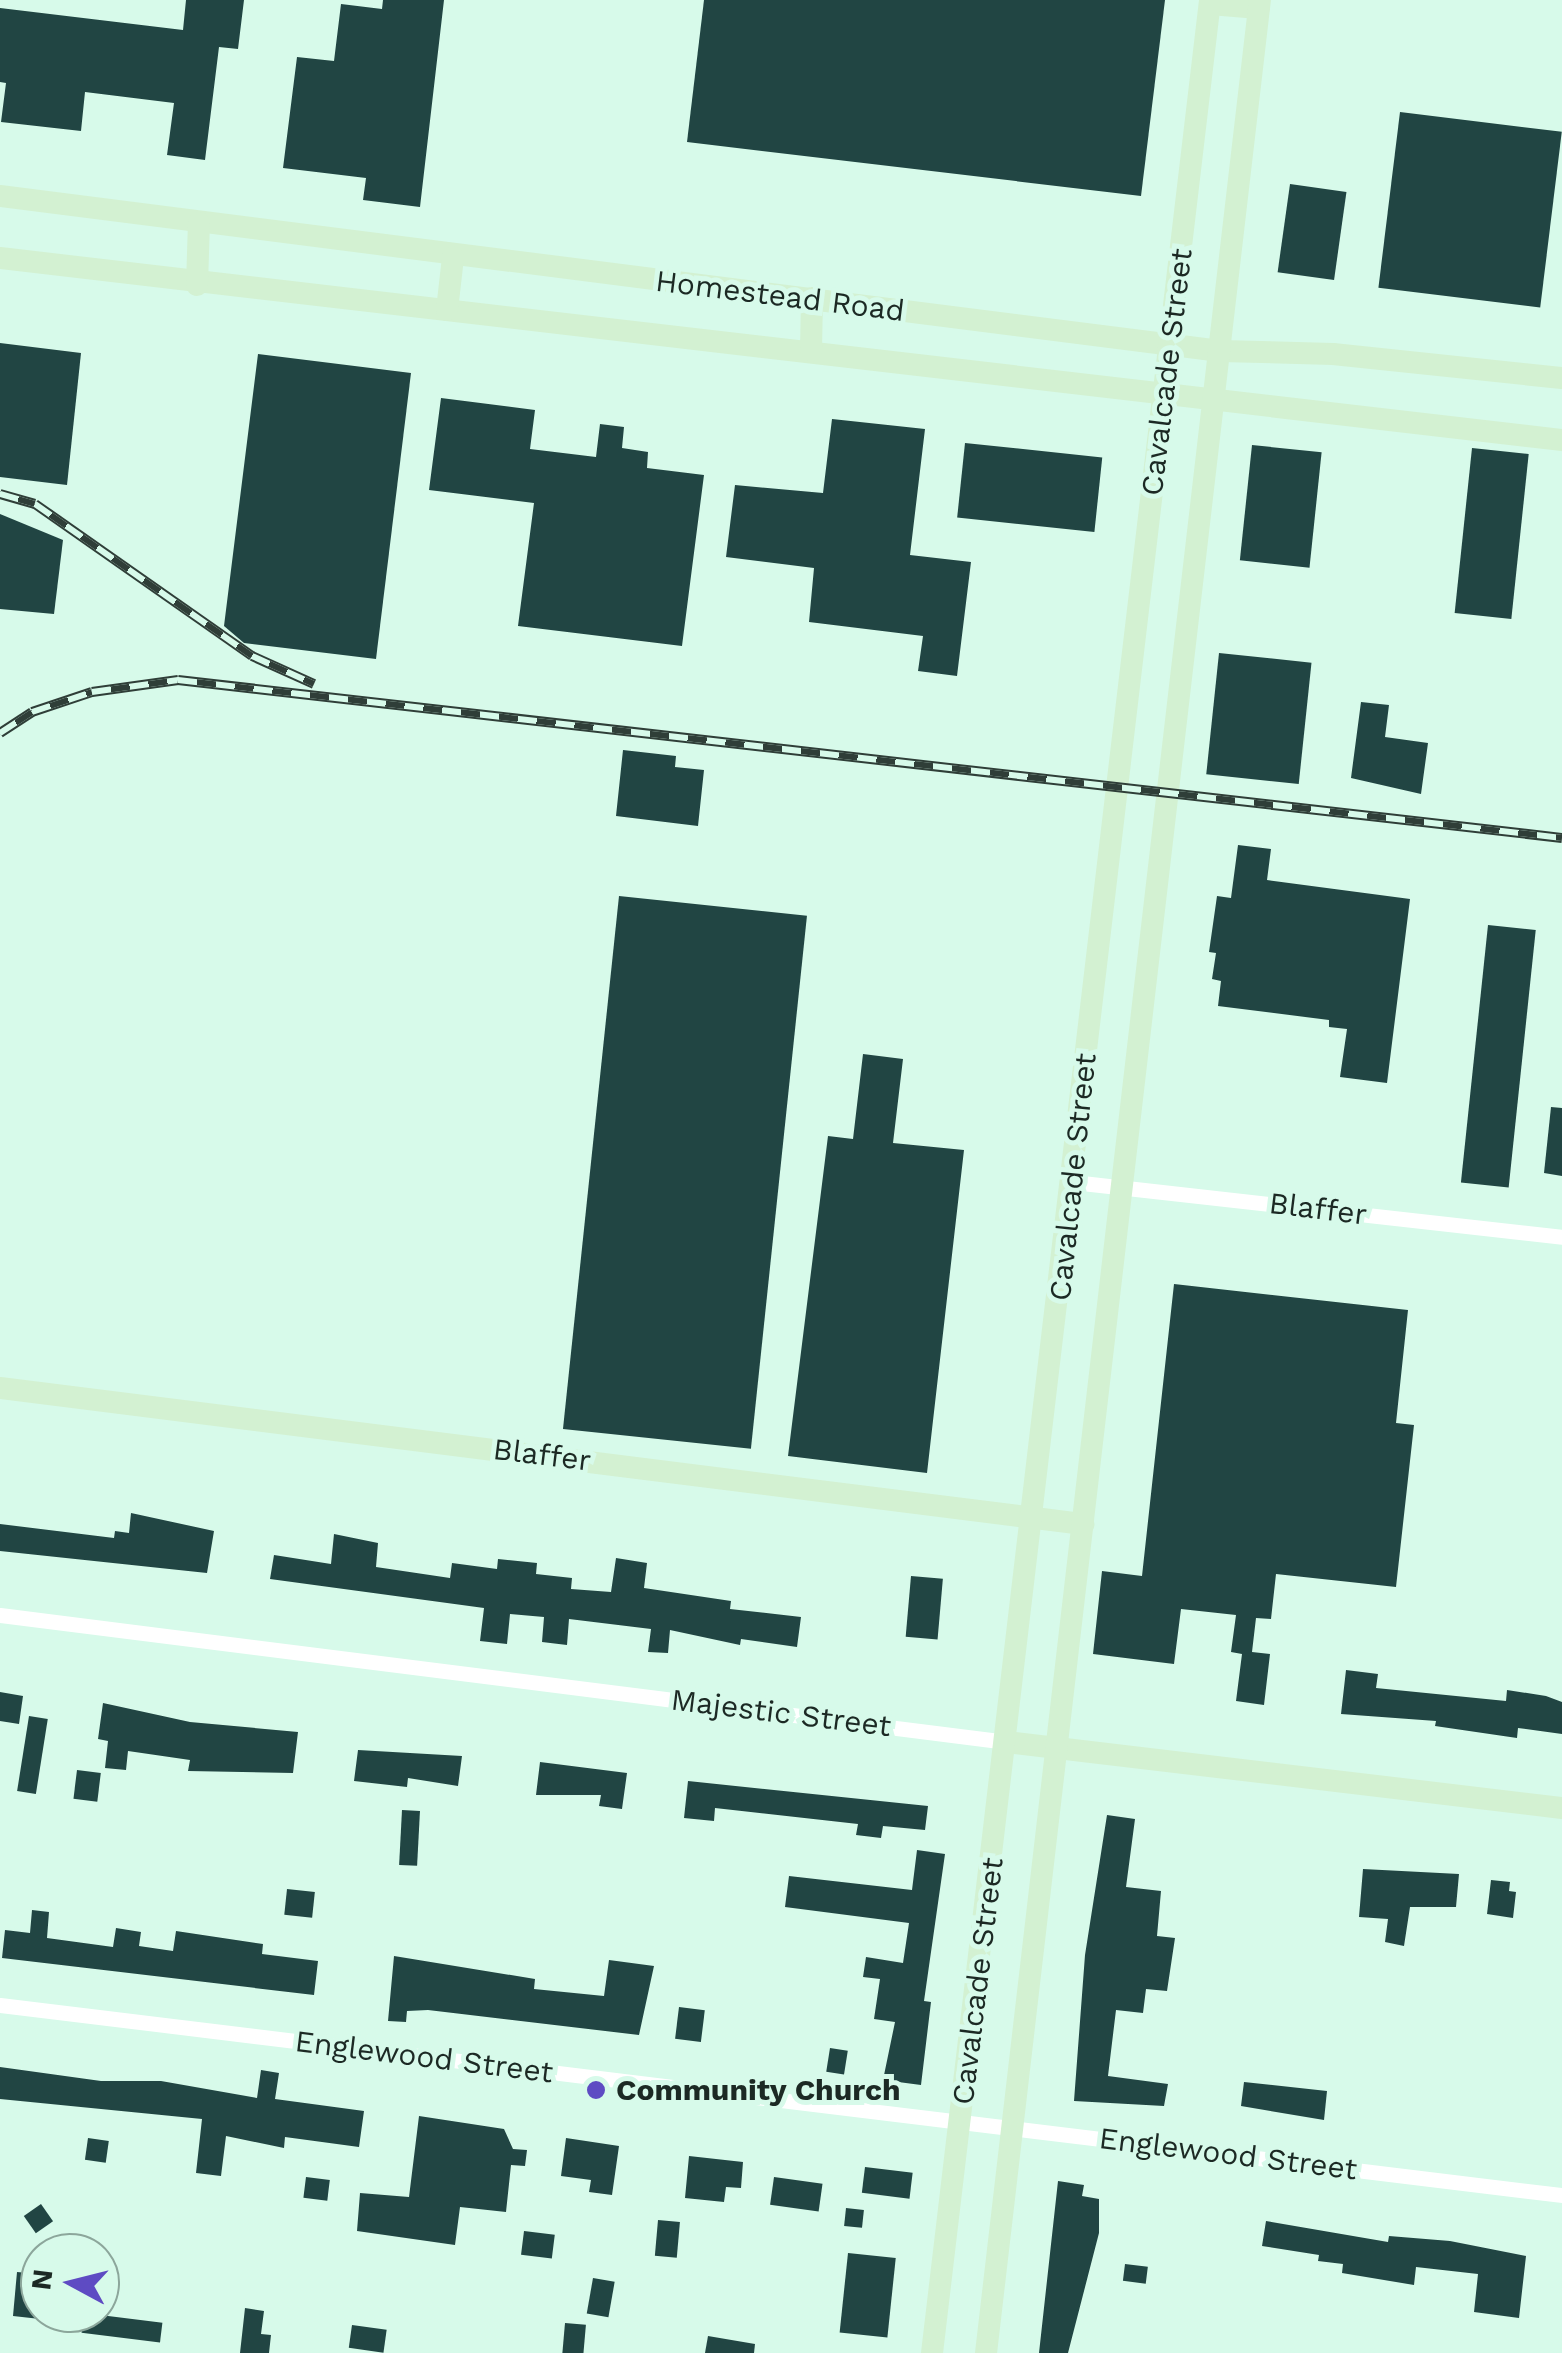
<!DOCTYPE html>
<html>
<head>
<meta charset="utf-8">
<style>
  body { margin:0 }
  #map { position:relative; width:1562px; height:2353px; overflow:hidden; background:#d7faea; font-family:"Work Sans",sans-serif }
  div>[style] { position:absolute }
  [style*='--x'] { left:calc(var(--x)*1px); top:calc(var(--y)*1px); width:calc(var(--w)*1px); rotate:calc(var(--a)*1deg) }
  .building>* { inset:0; background:#214543; transform-origin:0 0 }
  .street>* { height:15px; margin:-7.5px; padding:0 7.5px; transform-origin:7.5px; border-radius:7.5px; background:#fff }
  .secondary>* { height:22px; margin:-11px; padding:0 11px; transform-origin:11px; border-radius:11px; background:#d3f1d2 }
  .rail>* { height:10px; margin-top:-5px; transform-origin:0; background:repeating-linear-gradient(90deg,#d7faea 0 19px,#2f3e38 0 38px); box-sizing:border-box; border-block:2px solid #2f3e38 }
  .dots>* { width:28px; height:28px; translate:-50% -50%; box-sizing:border-box; border:5px solid #d7faea; border-radius:50% }
  span { translate:-50% -50%; white-space:nowrap; text-align:center; line-height:1.15; -webkit-text-stroke:10px #d7faea; paint-order:stroke }
  .street-label { font-size:30px; color:#1c2924 }
  .poi-label { font-size:30px; color:#1c2924; font-weight:700 }
  .left { translate:0 -50%; text-align:left }
  .north { position:absolute; left:20px; top:2233px; width:100px; height:100px; box-sizing:border-box; background:#d7faea; border:2px solid #8ca69b; border-radius:50%; rotate:277deg; font-size:28px; font-weight:700; line-height:40px; text-align:center; color:#1c2924 }
  .north::after { content:''; display:block; margin:auto; width:35px; height:45px; background:#5e4bc3; clip-path:polygon(50% 0,100% 100%,50% 72%,0 100%) }
</style>
</head>
<body>
<div id="map">
  <div class="building">
    <i style="clip-path:polygon(186px 0,244px 0,238px 49px,219px 47px,205px 160px,167px 155px,174px 103px,85px 92px,81px 131px,1px 122px,6px 83px,0 82px,0 8px,183px 30px)"></i>
    <i style="clip-path:polygon(383px 0,444px 0,420px 207px,363px 200px,366px 178px,283px 168px,297px 57px,334px 61px,341px 4px,382px 9px)"></i>
    <i style="clip-path:polygon(704px 0,1165px 0,1141px 196px,687px 142px)"></i>
    <i style="left:1400px;top:112px;width:163px;height:177px;rotate:7deg"></i>
    <i style="left:1290px;top:184px;width:57px;height:89px;rotate:8deg"></i>
    <i style="clip-path:polygon(0 343px,81px 353px,67px 485px,0 477px)"></i>
    <i style="clip-path:polygon(258px 354px,411px 373px,376px 659px,244px 643px,224px 626px)"></i>
    <i style="clip-path:polygon(441px 398px,535px 410px,530px 449px,596px 457px,600px 424px,624px 427px,622px 448px,648px 452px,647px 468px,704px 475px,682px 646px,518px 626px,534px 503px,429px 490px)"></i>
    <i style="clip-path:polygon(832px 419px,925px 429px,910px 555px,971px 562px,957px 676px,918px 671px,923px 636px,809px 622px,814px 568px,726px 557px,735px 485px,823px 493px)"></i>
    <i style="left:965px;top:443px;width:138px;height:75px;rotate:6deg"></i>
    <i style="left:1252px;top:445px;width:70px;height:116px;rotate:6deg"></i>
    <i style="left:1472px;top:448px;width:57px;height:166px;rotate:6deg"></i>
    <i style="clip-path:polygon(0 514px,63px 540px,54px 614px,0 609px)"></i>
    <i style="left:1219px;top:653px;width:93px;height:122px;rotate:6deg"></i>
    <i style="clip-path:polygon(1361px 702px,1389px 705px,1385px 737px,1428px 743px,1421px 794px,1351px 778px)"></i>
    <i style="clip-path:polygon(623px 750px,676px 756px,675px 767px,704px 770px,698px 826px,616px 816px)"></i>
    <i style="clip-path:polygon(1238px 845px,1271px 849px,1267px 880px,1410px 899px,1387px 1083px,1340px 1077px,1347px 1029px,1329px 1027px,1329px 1020px,1218px 1006px,1221px 981px,1212px 979px,1216px 953px,1209px 952px,1217px 896px,1231px 898px)"></i>
    <i style="left:619px;top:896px;width:189px;height:536px;rotate:6deg"></i>
    <i style="left:1488px;top:925px;width:48px;height:259px;rotate:6deg"></i>
    <i style="clip-path:polygon(863px 1054px,903px 1059px,893px 1143px,964px 1150px,927px 1473px,788px 1456px,828px 1136px,853px 1139px)"></i>
    <i style="clip-path:polygon(1551px 1107px,1562px 1108px,1562px 1176px,1544px 1173px)"></i>
    <i style="clip-path:polygon(1174px 1284px,1408px 1310px,1396px 1423px,1414px 1425px,1396px 1587px,1276px 1574px,1271px 1619px,1256px 1618px,1252px 1652px,1270px 1654px,1264px 1705px,1236px 1701px,1242px 1654px,1231px 1652px,1236px 1615px,1181px 1609px,1174px 1664px,1093px 1654px,1102px 1571px,1142px 1576px)"></i>
    <i style="clip-path:polygon(131px 1513px,214px 1531px,207px 1573px,0 1551px,0 1524px,114px 1538px,115px 1531px,129px 1533px)"></i>
    <i style="clip-path:polygon(334px 1534px,378px 1543px,376px 1567px,450px 1578px,452px 1563px,497px 1569px,498px 1559px,537px 1563px,536px 1574px,572px 1578px,571px 1589px,611px 1592px,616px 1558px,647px 1563px,644px 1588px,731px 1601px,730px 1609px,801px 1617px,797px 1647px,741px 1639px,740px 1645px,670px 1630px,668px 1653px,648px 1652px,651px 1629px,569px 1619px,567px 1645px,542px 1642px,544px 1617px,510px 1614px,507px 1644px,480px 1641px,484px 1608px,270px 1579px,274px 1555px,331px 1564px)"></i>
    <i style="left:911px;top:1576px;width:32px;height:61px;rotate:5deg"></i>
    <i style="clip-path:polygon(1346px 1670px,1378px 1674px,1376px 1688px,1506px 1701px,1507px 1690px,1546px 1696px,1562px 1702px,1562px 1734px,1518px 1728px,1517px 1738px,1435px 1726px,1436px 1721px,1341px 1714px)"></i>
    <i style="clip-path:polygon(0 1692px,23px 1696px,19px 1724px,0 1721px)"></i>
    <i style="clip-path:polygon(103px 1703px,190px 1722px,298px 1732px,293px 1773px,188px 1771px,190px 1760px,128px 1751px,126px 1770px,105px 1768px,108px 1741px,98px 1739px)"></i>
    <i style="left:29px;top:1716px;width:19px;height:76px;rotate:9deg"></i>
    <i style="clip-path:polygon(358px 1750px,462px 1756px,458px 1786px,408px 1778px,407px 1787px,354px 1781px)"></i>
    <i style="clip-path:polygon(540px 1762px,627px 1773px,622px 1809px,599px 1806px,601px 1795px,536px 1795px)"></i>
    <i style="left:77px;top:1770px;width:24px;height:29px;rotate:7deg"></i>
    <i style="clip-path:polygon(688px 1781px,928px 1806px,925px 1830px,883px 1826px,881px 1838px,856px 1835px,858px 1824px,715px 1808px,714px 1821px,684px 1818px)"></i>
    <i style="left:402px;top:1810px;width:18px;height:55px;rotate:3deg"></i>
    <i style="clip-path:polygon(1107px 1815px,1135px 1819px,1126px 1887px,1161px 1891px,1157px 1936px,1175px 1938px,1167px 1991px,1146px 1989px,1143px 2013px,1116px 2010px,1108px 2076px,1168px 2084px,1164px 2106px,1074px 2101px,1085px 1955px)"></i>
    <i style="clip-path:polygon(917px 1850px,945px 1854px,924px 2001px,931px 2002px,921px 2085px,883px 2080px,895px 2022px,874px 2019px,880px 1979px,863px 1977px,866px 1957px,903px 1963px,909px 1923px,785px 1907px,789px 1876px,912px 1890px)"></i>
    <i style="clip-path:polygon(1363px 1869px,1459px 1874px,1456px 1907px,1410px 1907px,1404px 1946px,1385px 1942px,1388px 1919px,1359px 1917px)"></i>
    <i style="clip-path:polygon(1491px 1880px,1510px 1882px,1509px 1891px,1516px 1892px,1513px 1918px,1487px 1914px)"></i>
    <i style="left:287px;top:1889px;width:28px;height:26px;rotate:6deg"></i>
    <i style="clip-path:polygon(32px 1910px,49px 1912px,47px 1938px,113px 1947px,116px 1928px,141px 1932px,139px 1946px,173px 1951px,176px 1931px,263px 1944px,262px 1954px,318px 1961px,314px 1995px,2px 1958px,5px 1930px,30px 1933px)"></i>
    <i style="clip-path:polygon(394px 1956px,535px 1979px,534px 1989px,604px 1996px,609px 1960px,654px 1966px,639px 2035px,428px 2010px,407px 2011px,406px 2022px,388px 2021px)"></i>
    <i style="left:679px;top:2007px;width:26px;height:32px;rotate:7deg"></i>
    <i style="left:830px;top:2048px;width:18px;height:24px;rotate:9deg"></i>
    <i style="clip-path:polygon(0 2067px,101px 2081px,161px 2081px,257px 2098px,261px 2070px,279px 2073px,275px 2099px,364px 2111px,359px 2147px,285px 2137px,284px 2148px,226px 2136px,221px 2176px,196px 2173px,202px 2119px,0 2099px)"></i>
    <i style="clip-path:polygon(1244px 2082px,1327px 2091px,1324px 2120px,1241px 2106px)"></i>
    <i style="clip-path:polygon(419px 2116px,504px 2129px,513px 2149px,527px 2150px,525px 2166px,511px 2165px,506px 2212px,460px 2207px,455px 2245px,357px 2231px,360px 2193px,409px 2197px)"></i>
    <i style="left:88px;top:2138px;width:21px;height:22px;rotate:8deg"></i>
    <i style="clip-path:polygon(566px 2138px,619px 2146px,612px 2195px,589px 2192px,591px 2180px,561px 2176px)"></i>
    <i style="clip-path:polygon(689px 2156px,743px 2162px,741px 2188px,726px 2187px,724px 2202px,685px 2198px)"></i>
    <i style="left:865px;top:2167px;width:48px;height:26px;rotate:7deg"></i>
    <i style="left:306px;top:2177px;width:24px;height:21px;rotate:7deg"></i>
    <i style="left:774px;top:2177px;width:49px;height:28px;rotate:8deg"></i>
    <i style="clip-path:polygon(1058px 2181px,1084px 2185px,1082px 2196px,1099px 2199px,1099px 2233px,1068px 2353px,1039px 2353px)"></i>
    <i style="left:41px;top:2204px;width:21px;height:21px;rotate:55deg"></i>
    <i style="left:846px;top:2208px;width:18px;height:18px;rotate:6deg"></i>
    <i style="left:658px;top:2220px;width:22px;height:36px;rotate:5deg"></i>
    <i style="clip-path:polygon(1266px 2221px,1388px 2242px,1389px 2236px,1450px 2241px,1526px 2256px,1519px 2318px,1474px 2312px,1478px 2274px,1416px 2267px,1414px 2285px,1342px 2273px,1343px 2264px,1318px 2261px,1319px 2255px,1262px 2246px)"></i>
    <i style="left:524px;top:2231px;width:31px;height:24px;rotate:7deg"></i>
    <i style="left:848px;top:2253px;width:48px;height:80px;rotate:6deg"></i>
    <i style="left:1125px;top:2264px;width:23px;height:17px;rotate:7deg"></i>
    <i style="clip-path:polygon(17px 2272px,40px 2274px,40px 2319px,13px 2316px)"></i>
    <i style="left:593px;top:2278px;width:22px;height:36px;rotate:10deg"></i>
    <i style="clip-path:polygon(245px 2308px,264px 2311px,261px 2334px,271px 2335px,269px 2353px,240px 2353px)"></i>
    <i style="left:84px;top:2313px;width:79px;height:20px;rotate:7deg"></i>
    <i style="left:565px;top:2323px;width:21px;height:30px;rotate:5deg"></i>
    <i style="left:352px;top:2325px;width:35px;height:23px;rotate:8deg"></i>
    <i style="clip-path:polygon(708px 2336px,755px 2344px,754px 2353px,705px 2353px)"></i>
  </div>
  <div class="street">
    <i style="--x:1073;--y:1182;--w:492;--a:6.4"></i>
    <i style="--x:0;--y:1615;--w:1015;--a:7.19"></i>
    <i style="--x:0;--y:2005;--w:1574;--a:6.94"></i>
  </div>
  <div class="secondary">
    <i style="--x:1210;--y:4;--w:49;--a:4.7"></i>
    <i style="--x:0;--y:196;--w:1230;--a:7.24"></i>
    <i style="--x:1220;--y:351;--w:113;--a:1.5"></i>
    <i style="--x:1333;--y:354;--w:230;--a:6"></i>
    <i style="--x:0;--y:258;--w:1573;--a:6.65"></i>
    <i style="--x:197;--y:285;--w:62;--a:-88.2"></i>
    <i style="--x:447;--y:310;--w:53;--a:-83.5"></i>
    <i style="--x:811;--y:350;--w:52;--a:-88.9"></i>
    <i style="--x:0;--y:1388;--w:1092;--a:7.16"></i>
    <i style="--x:1007;--y:1742;--w:559;--a:6.78"></i>
    <i style="--x:932;--y:2353;--w:2369;--a:-83.26"></i>
    <i style="--x:986;--y:2353;--w:2369;--a:-83.36"></i>
  </div>
  <div class="rail">
    <i style="--x:0;--y:494;--w:36;--a:16"></i>
    <i style="--x:35;--y:504;--w:265;--a:35"></i>
    <i style="--x:252;--y:656;--w:68;--a:24.3"></i>
    <i style="--x:0;--y:733;--w:38;--a:-33"></i>
    <i style="--x:32;--y:712;--w:63;--a:-18.4"></i>
    <i style="--x:92;--y:692;--w:87;--a:-7.9"></i>
    <i style="--x:178;--y:680;--w:1393;--a:6.51"></i>
  </div>
  <div class="dots">
    <i style="left:596px;top:2090px;background:#5e4bc3"></i>
  </div>
  <div class="street-label">
    <span style="left:780px;top:296px;rotate:7deg">Homestead Road</span>
    <span style="left:1167px;top:372px;rotate:-83deg">Cavalcade Street</span>
    <span style="left:1073px;top:1177px;rotate:-84deg">Cavalcade Street</span>
    <span style="left:1318px;top:1209px;rotate:7deg">Blaffer</span>
    <span style="left:542px;top:1455px;rotate:7deg">Blaffer</span>
    <span style="left:781px;top:1713px;rotate:7deg">Majestic Street</span>
    <span style="left:978px;top:1981px;rotate:-83deg">Cavalcade Street</span>
    <span style="left:424px;top:2057px;rotate:7deg">Englewood Street</span>
    <span style="left:1228px;top:2154px;rotate:7deg">Englewood Street</span>
  </div>
  <div class="poi-label">
    <span class="left" style="left:616px;top:2090px">Community Church</span>
  </div>
  <div class="north">N</div>
</div>
</body>
</html>
